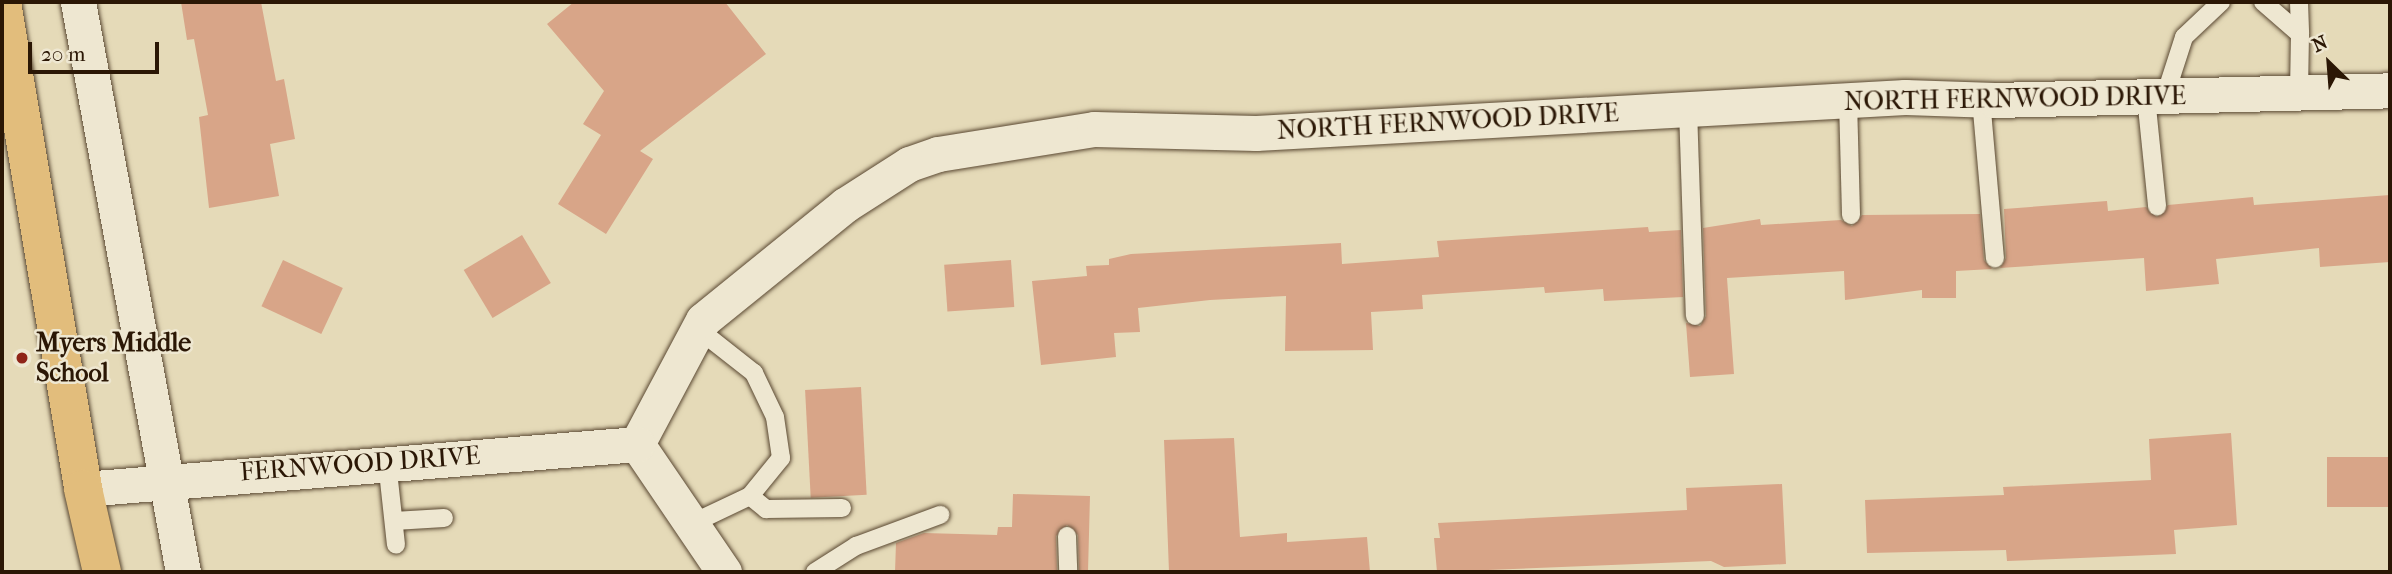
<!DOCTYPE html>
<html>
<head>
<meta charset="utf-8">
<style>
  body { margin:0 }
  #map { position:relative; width:2392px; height:574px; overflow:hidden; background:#e5dab8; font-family:"IM FELL French Canon",serif }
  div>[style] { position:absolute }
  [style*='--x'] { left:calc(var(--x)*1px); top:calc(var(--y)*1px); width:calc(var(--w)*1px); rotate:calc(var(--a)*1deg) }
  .building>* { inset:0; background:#d8a588; transform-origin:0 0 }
  .roads { filter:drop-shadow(0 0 2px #5a4832) drop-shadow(0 0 2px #5a4832) }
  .service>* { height:18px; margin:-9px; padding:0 9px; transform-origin:9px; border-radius:9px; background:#eee7d1 }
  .minor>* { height:35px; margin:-17.5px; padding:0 17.5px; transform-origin:17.5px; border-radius:17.5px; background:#eee7d1 }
  .primary>* { height:38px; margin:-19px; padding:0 19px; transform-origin:19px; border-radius:19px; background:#e2bd7c }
  .dots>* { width:19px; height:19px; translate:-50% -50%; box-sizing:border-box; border:4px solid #eee7d1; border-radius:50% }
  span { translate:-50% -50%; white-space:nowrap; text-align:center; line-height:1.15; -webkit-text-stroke:5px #eee7d1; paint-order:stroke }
  .street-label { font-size:26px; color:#2b1705 }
  .poi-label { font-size:26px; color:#2b1705; font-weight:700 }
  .left { translate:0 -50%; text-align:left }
  .frame { position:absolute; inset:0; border:4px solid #2b1705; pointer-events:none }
  .north { position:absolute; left:2294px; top:28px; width:70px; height:70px; -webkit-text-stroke:5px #eee7d1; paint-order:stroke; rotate:335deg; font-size:19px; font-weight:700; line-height:28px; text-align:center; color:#2b1705 }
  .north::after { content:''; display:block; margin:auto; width:24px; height:32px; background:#2b1705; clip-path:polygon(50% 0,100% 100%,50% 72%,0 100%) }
  .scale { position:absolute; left:28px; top:42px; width:131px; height:32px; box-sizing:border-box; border:4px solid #2b1705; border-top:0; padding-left:9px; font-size:21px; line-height:24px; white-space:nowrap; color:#2b1705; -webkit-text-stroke:5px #eee7d1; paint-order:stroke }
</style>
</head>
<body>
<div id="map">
  <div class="building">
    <i style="clip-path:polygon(181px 2px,261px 2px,276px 81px,284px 79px,295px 139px,270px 144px,279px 196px,209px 208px,199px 117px,208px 115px,194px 39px,187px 40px)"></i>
    <i style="clip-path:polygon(574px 2px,725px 2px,766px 54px,640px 151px,653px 159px,606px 234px,558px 204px,601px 135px,583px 124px,604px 91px,547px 24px)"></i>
    <i style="clip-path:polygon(2390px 195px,2390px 262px,2320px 267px,2319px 248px,2216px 259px,2219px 284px,2146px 291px,2144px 258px,2000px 268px,2006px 258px,2004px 209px,2107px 201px,2108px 211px,2146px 207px,2157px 217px,2168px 205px,2253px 197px,2254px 205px)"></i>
    <i style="clip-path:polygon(1980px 214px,1984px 260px,1992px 269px,1956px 271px,1956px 298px,1922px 298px,1922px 290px,1845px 300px,1844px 271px,1727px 278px,1734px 374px,1690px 377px,1686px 323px,1700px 326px,1706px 316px,1703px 228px,1760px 219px,1761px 225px,1841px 220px,1852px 226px,1862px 215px)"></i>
    <i style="clip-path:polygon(1648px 227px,1649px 232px,1681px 230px,1683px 297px,1604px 301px,1603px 289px,1545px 293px,1544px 287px,1422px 295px,1423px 309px,1371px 312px,1373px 350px,1285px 351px,1286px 296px,1210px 300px,1138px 308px,1140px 332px,1114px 333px,1116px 357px,1041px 365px,1032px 281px,1087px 276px,1086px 266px,1109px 265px,1109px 259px,1131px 254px,1341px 243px,1342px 264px,1439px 257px,1437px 241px)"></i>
    <i style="left:522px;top:235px;width:56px;height:68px;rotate:59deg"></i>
    <i style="left:283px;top:260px;width:66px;height:51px;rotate:25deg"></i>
    <i style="left:1011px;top:260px;width:47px;height:67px;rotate:86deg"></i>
    <i style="left:861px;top:387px;width:108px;height:56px;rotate:87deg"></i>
    <i style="clip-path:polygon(2231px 433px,2237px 525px,2174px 530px,2176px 554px,2007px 561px,2006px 550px,1867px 553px,1865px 500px,2004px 495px,2003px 487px,2151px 480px,2149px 439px)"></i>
    <i style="clip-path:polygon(1234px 438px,1240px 537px,1287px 533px,1287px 542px,1367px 537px,1370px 572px,1169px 572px,1164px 440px)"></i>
    <i style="left:2390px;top:457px;width:50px;height:63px;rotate:90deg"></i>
    <i style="clip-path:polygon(1782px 484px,1786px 564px,1724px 567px,1711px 561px,1437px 572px,1434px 538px,1440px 538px,1438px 523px,1687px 510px,1686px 488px)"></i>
    <i style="clip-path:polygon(1013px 494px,1090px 496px,1088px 572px,1079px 572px,1078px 535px,1067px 525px,1056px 536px,1057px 572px,895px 572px,896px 543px,924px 533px,997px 535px,998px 527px,1012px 527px)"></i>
  </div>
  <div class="roads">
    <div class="service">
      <i style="--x:2263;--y:2;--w:49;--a:40.9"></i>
      <i style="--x:2300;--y:34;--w:60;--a:91"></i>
      <i style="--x:2299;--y:2;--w:32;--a:88"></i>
      <i style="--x:2165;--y:96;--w:62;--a:-72.1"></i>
      <i style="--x:2184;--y:37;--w:51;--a:-43.4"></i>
      <i style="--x:2146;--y:97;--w:110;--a:84.2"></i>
      <i style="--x:1981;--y:99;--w:160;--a:85"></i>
      <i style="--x:1848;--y:100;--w:115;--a:88.5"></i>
      <i style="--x:1688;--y:109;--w:207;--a:88.1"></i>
      <i style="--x:387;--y:462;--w:83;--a:83.8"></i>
      <i style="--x:750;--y:496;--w:21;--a:39"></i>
      <i style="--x:766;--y:509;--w:76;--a:-0.8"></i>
      <i style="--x:394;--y:521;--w:50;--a:-3.4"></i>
      <i style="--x:691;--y:524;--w:65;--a:-25.4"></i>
      <i style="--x:750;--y:496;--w:49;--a:-50.8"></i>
      <i style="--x:781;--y:458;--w:41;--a:-98.3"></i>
      <i style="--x:775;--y:417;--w:49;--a:-115.5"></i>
      <i style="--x:754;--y:373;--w:71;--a:-141.8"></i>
      <i style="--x:1067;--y:536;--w:36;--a:88"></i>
      <i style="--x:815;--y:572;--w:49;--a:-32.4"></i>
      <i style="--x:856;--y:546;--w:90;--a:-20.3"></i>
    </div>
    <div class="minor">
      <i style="--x:78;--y:2;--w:580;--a:79.56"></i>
      <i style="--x:637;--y:444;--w:140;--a:-62"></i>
      <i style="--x:703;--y:320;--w:183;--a:-39"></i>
      <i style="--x:845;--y:205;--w:76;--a:-32.6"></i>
      <i style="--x:909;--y:164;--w:31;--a:-19"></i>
      <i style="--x:938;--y:154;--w:158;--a:-9.1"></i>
      <i style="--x:1094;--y:129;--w:162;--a:1.4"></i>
      <i style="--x:1256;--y:133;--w:650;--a:-3.17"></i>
      <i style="--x:1905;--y:97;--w:89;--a:1.9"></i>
      <i style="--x:1994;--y:100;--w:396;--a:-1.4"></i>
      <i style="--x:637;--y:444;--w:155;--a:55.8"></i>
      <i style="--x:83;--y:489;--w:556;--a:-4.64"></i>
    </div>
    <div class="primary">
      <i style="--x:2;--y:3;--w:493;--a:80.5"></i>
      <i style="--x:83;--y:489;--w:85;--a:77.1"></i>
    </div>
  </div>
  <div class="dots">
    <i style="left:22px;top:358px;background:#8f2418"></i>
  </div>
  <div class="street-label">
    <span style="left:2015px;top:99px;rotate:-1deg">NORTH FERNWOOD DRIVE</span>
    <span style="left:1448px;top:122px;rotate:-3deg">NORTH FERNWOOD DRIVE</span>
    <span style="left:360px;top:464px;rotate:-4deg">FERNWOOD DRIVE</span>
  </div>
  <div class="poi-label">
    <span class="left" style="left:36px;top:358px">Myers Middle<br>School</span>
  </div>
  <div class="frame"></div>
  <div class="north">N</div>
  <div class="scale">20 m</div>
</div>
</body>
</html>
